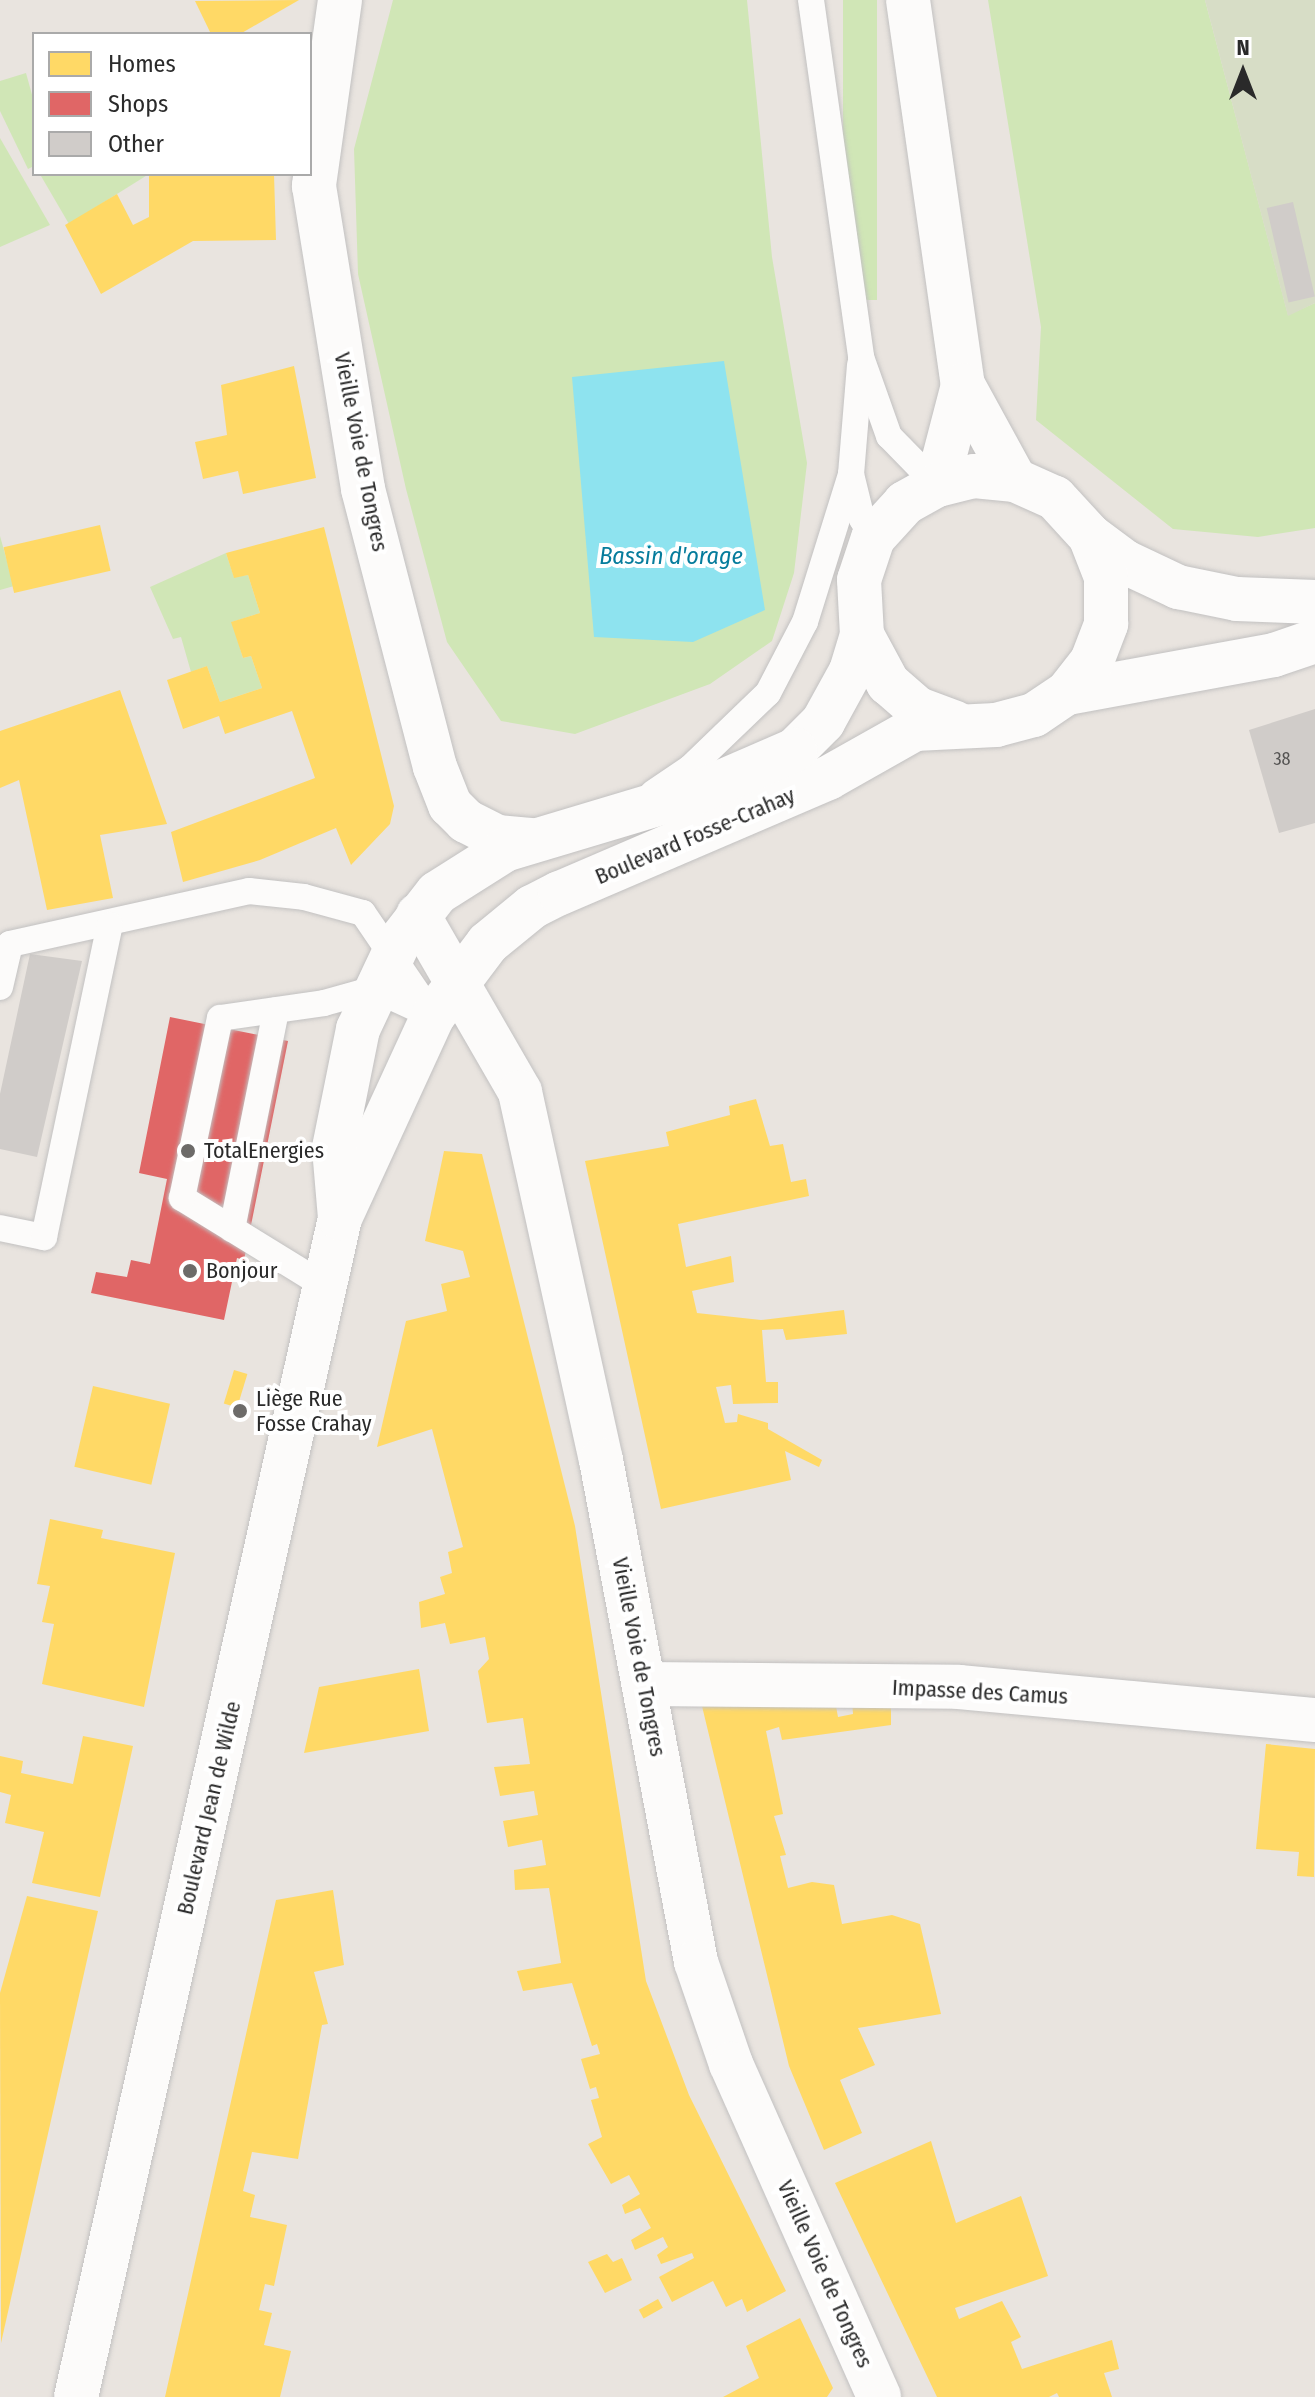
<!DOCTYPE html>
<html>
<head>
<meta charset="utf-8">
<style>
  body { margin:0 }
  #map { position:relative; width:1315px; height:2397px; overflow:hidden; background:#e9e4df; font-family:"Fira Sans Condensed",sans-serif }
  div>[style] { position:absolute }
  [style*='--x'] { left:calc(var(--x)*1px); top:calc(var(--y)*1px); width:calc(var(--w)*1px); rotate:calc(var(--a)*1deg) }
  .green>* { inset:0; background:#d0e6b6; transform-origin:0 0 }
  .cemetery>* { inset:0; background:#d7ddc6 }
  .water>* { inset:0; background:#8ee3ef }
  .homes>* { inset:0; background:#ffd966; transform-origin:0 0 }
  .shops>* { inset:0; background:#e06666 }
  .building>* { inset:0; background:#d0ccc9; transform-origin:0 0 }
  .roads { filter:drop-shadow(0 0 2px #c2c1c1) drop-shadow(0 0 2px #c2c1c1) }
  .service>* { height:26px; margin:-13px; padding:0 13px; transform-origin:13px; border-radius:13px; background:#fcfbfa }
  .minor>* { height:44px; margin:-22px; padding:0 22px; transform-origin:22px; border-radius:22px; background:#fcfbfa }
  .tertiary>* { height:44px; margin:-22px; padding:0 22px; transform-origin:22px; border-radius:22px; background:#fcfbfa }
  .secondary>* { height:44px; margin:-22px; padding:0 22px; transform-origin:22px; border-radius:22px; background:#fcfbfa }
  .dots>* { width:22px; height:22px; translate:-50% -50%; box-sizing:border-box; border:4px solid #fff; border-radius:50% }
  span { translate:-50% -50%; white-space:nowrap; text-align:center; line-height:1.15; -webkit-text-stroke:8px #fff; paint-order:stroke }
  .number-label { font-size:18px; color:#545352 }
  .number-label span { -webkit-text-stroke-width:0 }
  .street-label { font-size:22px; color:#2a2a2a }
  .poi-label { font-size:22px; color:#2a2a2a }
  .left { translate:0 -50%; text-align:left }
  .water-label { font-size:24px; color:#067c9c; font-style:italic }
  .legend { position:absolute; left:32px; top:32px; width:280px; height:144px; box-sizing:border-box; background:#fff; border:2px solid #aaa; margin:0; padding:10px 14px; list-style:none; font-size:24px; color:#2a2a2a }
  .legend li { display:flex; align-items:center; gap:16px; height:40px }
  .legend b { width:40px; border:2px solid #aaa }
  .north { position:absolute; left:1203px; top:32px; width:80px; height:80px; -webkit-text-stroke:6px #fff; paint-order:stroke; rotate:0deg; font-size:22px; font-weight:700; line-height:32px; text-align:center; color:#2a2a2a }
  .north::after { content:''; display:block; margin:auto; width:28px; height:36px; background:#2a2a2a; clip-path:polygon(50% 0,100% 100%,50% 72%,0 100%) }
</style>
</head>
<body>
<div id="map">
  <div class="green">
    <i style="clip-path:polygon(393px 0,747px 0,772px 257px,807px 463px,794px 573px,772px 641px,710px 684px,575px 734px,501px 721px,447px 642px,406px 489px,358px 274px,354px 149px)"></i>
    <i style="left:843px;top:0;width:34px;height:300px"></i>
    <i style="clip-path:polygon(988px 0,1205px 0,1288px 315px,1315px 303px,1315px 528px,1258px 537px,1173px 529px,1036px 420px,1041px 327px)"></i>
    <i style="clip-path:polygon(26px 73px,34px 102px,34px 166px,28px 169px,0 111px,0 81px)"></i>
    <i style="clip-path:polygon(0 138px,50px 225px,0 247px)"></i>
    <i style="clip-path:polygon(46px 174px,149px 174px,69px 224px,41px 176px)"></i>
    <i style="clip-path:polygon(0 536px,14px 586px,0 590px)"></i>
    <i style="clip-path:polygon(226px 553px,234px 577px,248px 575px,260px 613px,232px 622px,243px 658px,251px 656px,262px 688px,220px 702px,207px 666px,191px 672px,181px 637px,173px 639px,150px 587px)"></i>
  </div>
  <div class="cemetery">
    <i style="clip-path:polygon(1205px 0,1315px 0,1315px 303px,1288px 316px)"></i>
  </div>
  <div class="water">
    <i style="clip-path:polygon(724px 361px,765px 610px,693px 642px,594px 637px,572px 377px)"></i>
  </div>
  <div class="homes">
    <i style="clip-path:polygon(299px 0,240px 34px,211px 34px,195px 1px)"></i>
    <i style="clip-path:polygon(149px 174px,274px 174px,276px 240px,193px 241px,101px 294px,65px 225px,117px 194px,133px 225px,149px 217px)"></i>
    <i style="clip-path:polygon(294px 366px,316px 478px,243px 494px,238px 471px,203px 479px,195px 442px,227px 435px,221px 385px)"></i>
    <i style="left:100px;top:525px;width:47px;height:99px;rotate:77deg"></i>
    <i style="clip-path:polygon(324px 527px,394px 806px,390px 824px,351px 865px,336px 828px,260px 860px,183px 882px,171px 832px,315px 778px,292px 711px,225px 734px,219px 716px,183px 729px,167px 680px,207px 666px,220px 702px,262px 688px,251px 656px,243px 658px,231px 622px,260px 613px,248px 575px,234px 578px,226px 553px)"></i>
    <i style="clip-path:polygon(120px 690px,167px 824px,100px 835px,113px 898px,47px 910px,19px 780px,0 788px,0 731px)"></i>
    <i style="clip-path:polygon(756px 1099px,770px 1146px,783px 1144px,791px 1182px,806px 1179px,809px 1196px,678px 1224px,686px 1267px,731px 1256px,734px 1282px,692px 1291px,697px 1313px,761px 1320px,844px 1310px,847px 1334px,786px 1340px,783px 1329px,762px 1330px,766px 1382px,778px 1382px,778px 1403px,733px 1404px,731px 1385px,716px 1387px,725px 1423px,737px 1422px,738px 1414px,768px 1423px,768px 1429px,822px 1460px,819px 1467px,785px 1451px,791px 1480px,661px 1509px,585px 1161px,669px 1146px,666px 1132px,730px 1115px,729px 1106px)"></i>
    <i style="clip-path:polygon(444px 1151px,482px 1154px,575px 1526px,646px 1981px,689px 2095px,786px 2291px,747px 2312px,742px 2299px,726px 2307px,713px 2281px,672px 2302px,659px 2277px,694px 2258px,692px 2253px,661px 2264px,657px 2255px,668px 2247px,663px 2237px,635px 2250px,631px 2240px,651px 2228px,640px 2208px,625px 2214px,622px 2205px,640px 2194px,629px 2175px,611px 2184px,588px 2144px,602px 2137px,591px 2100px,599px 2098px,596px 2087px,590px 2089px,581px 2059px,600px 2054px,597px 2044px,592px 2046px,572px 1983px,523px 1991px,517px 1971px,561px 1963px,549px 1888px,515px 1890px,514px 1870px,546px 1865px,542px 1840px,508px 1847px,503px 1821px,538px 1815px,534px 1791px,500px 1796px,494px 1767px,530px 1764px,523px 1718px,487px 1723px,478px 1671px,489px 1659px,485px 1637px,450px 1644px,445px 1623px,421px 1628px,419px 1602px,445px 1594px,440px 1577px,452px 1573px,448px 1552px,463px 1547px,432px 1429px,377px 1447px,406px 1321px,447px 1311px,441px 1284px,470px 1277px,463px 1251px,425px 1241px)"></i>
    <i style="left:234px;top:1370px;width:14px;height:35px;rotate:17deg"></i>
    <i style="left:93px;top:1386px;width:79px;height:83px;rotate:13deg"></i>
    <i style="clip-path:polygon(50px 1519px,103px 1530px,101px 1538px,175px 1553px,144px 1707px,42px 1684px,54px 1624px,42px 1622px,50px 1586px,37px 1584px)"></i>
    <i style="clip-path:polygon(419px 1669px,429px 1731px,304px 1753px,319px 1687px)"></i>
    <i style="clip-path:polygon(835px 1701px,838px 1717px,853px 1714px,852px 1701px,891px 1706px,891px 1725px,782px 1740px,779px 1727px,766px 1731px,783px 1814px,774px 1816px,786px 1855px,780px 1856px,788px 1888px,812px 1882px,834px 1885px,842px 1924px,892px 1915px,920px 1924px,941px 2014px,858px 2028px,875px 2065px,840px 2080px,862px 2133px,824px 2150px,789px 2066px,701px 1702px)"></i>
    <i style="clip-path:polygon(83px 1736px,133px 1746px,100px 1897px,32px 1883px,44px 1832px,5px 1823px,11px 1795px,0 1792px,0 1756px,23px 1761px,21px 1773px,73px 1784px)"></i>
    <i style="clip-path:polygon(1266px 1744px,1315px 1749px,1314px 1877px,1297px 1876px,1299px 1852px,1256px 1849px)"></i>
    <i style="clip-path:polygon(333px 1890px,344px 1965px,314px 1972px,328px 2024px,322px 2025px,298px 2159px,252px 2152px,243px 2191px,255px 2195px,250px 2217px,287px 2225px,274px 2286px,265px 2284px,259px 2310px,272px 2313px,264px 2345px,291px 2351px,280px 2397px,165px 2397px,276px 1900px)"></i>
    <i style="clip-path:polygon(27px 1896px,98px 1911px,1px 2343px,0 1993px)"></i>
    <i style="clip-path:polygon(931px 2141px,956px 2223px,1021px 2196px,1048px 2276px,955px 2308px,959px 2319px,1002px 2301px,1021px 2337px,1011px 2342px,1022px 2369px,1112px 2340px,1119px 2369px,1104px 2373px,1112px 2397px,1059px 2397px,1057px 2393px,1049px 2397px,937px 2397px,835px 2183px)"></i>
    <i style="clip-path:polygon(607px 2254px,613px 2262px,622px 2258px,632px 2280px,605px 2293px,588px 2262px)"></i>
    <i style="left:658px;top:2299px;width:10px;height:22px;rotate:61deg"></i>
    <i style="clip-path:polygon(800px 2318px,833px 2388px,827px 2397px,723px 2397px,759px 2378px,746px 2346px)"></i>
  </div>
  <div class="shops">
    <i style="clip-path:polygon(170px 1017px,288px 1041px,244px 1260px,237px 1258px,224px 1320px,91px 1293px,96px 1272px,127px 1277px,131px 1260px,150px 1264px,167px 1179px,139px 1173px)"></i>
  </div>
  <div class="building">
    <i style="left:1293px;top:202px;width:97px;height:27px;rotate:77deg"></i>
    <i style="clip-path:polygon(1315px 709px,1315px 823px,1279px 833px,1249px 730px)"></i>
    <i style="clip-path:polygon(30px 954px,82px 961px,37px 1157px,0 1149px,0 1094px)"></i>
  </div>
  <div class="roads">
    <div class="service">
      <i style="--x:811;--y:0;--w:360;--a:82"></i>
      <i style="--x:861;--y:357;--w:84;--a:70.5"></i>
      <i style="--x:889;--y:436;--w:69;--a:45.6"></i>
      <i style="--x:860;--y:365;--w:109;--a:94.7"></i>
      <i style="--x:851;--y:474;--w:46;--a:76.3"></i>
      <i style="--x:862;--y:519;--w:22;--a:60"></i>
      <i style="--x:653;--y:793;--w:45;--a:-34"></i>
      <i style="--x:690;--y:768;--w:108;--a:-43.9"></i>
      <i style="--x:768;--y:693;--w:80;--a:-62.5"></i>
      <i style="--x:805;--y:622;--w:155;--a:-72.7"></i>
      <i style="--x:0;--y:987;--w:44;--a:-76.9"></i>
      <i style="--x:10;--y:944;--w:245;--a:-12.5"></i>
      <i style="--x:249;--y:891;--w:55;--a:6.2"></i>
      <i style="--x:304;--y:897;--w:61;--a:15.2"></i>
      <i style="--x:363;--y:913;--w:125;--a:55.8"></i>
      <i style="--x:0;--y:1228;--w:45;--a:11.6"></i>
      <i style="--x:44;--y:1237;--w:319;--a:-78.1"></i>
      <i style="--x:232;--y:1229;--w:223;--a:-78.6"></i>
      <i style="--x:325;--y:1286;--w:168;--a:-148.4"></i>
      <i style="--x:182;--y:1198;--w:184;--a:-78.1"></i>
      <i style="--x:220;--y:1018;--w:105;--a:-8.2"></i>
      <i style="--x:324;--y:1003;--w:52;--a:-15.6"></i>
      <i style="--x:374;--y:989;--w:65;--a:24.6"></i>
    </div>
    <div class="minor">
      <i style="--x:340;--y:0;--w:188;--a:98"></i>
      <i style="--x:314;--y:186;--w:307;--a:80.8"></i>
      <i style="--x:363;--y:489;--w:287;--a:75.5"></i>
      <i style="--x:435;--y:767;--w:41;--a:68.5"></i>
      <i style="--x:450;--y:805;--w:23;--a:45"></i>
      <i style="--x:466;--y:821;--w:35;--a:27"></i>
      <i style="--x:497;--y:837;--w:36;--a:5"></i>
      <i style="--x:418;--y:915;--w:204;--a:60"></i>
      <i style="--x:520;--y:1092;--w:377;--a:77.6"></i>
      <i style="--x:601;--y:1460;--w:511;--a:79.28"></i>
      <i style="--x:696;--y:1962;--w:108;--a:71.1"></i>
      <i style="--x:731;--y:2064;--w:364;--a:66"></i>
      <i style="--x:644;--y:1684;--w:315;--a:0.5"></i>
      <i style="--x:959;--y:1687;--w:358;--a:5.3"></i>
    </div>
    <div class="tertiary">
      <i style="--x:1090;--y:536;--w:44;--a:36.6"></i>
      <i style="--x:1125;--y:562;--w:59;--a:25.3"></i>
      <i style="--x:1178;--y:587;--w:60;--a:11.5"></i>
      <i style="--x:1237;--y:599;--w:78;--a:2.2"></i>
      <i style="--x:1067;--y:693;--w:210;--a:-10.4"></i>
      <i style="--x:1274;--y:655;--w:43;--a:-18.9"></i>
    </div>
    <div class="secondary">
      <i style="--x:908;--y:0;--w:389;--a:81.9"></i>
      <i style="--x:963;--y:385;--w:108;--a:61.3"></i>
      <i style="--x:937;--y:485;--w:103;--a:-75.4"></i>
      <i style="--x:862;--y:635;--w:55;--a:61.6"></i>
      <i style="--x:888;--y:683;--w:40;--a:41"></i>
      <i style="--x:918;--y:709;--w:40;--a:20.2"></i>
      <i style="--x:76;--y:2397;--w:1208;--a:-77.38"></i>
      <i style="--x:340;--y:1218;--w:222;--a:-65.3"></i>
      <i style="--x:433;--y:1016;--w:91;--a:-53"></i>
      <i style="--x:488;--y:943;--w:57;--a:-39.3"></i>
      <i style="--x:532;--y:907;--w:31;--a:-27"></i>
      <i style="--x:560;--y:893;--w:292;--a:-23.2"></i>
      <i style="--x:828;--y:778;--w:100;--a:-29.4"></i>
      <i style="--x:915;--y:729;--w:81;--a:-2.8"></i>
      <i style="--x:996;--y:725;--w:39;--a:-15"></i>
      <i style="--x:1034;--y:715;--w:40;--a:-34"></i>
      <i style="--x:1067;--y:693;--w:41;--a:-52"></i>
      <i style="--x:1092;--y:661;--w:40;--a:-69"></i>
      <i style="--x:1106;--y:624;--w:47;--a:-90"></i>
      <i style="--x:1106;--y:577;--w:44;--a:-111.3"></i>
      <i style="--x:1090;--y:536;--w:52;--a:-132.6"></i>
      <i style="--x:1055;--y:498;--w:44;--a:-155.8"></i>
      <i style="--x:1015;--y:480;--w:41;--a:-174.4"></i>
      <i style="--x:974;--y:476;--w:38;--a:166"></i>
      <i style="--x:937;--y:485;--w:37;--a:151"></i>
      <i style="--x:905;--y:503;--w:47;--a:132.4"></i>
      <i style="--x:873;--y:538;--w:44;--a:108.4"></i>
      <i style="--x:859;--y:580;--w:55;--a:86.9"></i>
      <i style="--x:862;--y:635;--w:38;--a:107"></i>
      <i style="--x:851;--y:671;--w:58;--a:118.8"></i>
      <i style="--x:823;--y:722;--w:40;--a:135"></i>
      <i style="--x:795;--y:750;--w:106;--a:156.6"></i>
      <i style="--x:698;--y:792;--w:202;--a:163.3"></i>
      <i style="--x:505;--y:850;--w:80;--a:147.7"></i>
      <i style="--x:437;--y:893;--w:62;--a:127.8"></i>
      <i style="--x:399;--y:942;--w:96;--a:115.2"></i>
      <i style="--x:358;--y:1029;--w:121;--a:101.4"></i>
      <i style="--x:334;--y:1148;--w:70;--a:85.1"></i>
    </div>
  </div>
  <div class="dots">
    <i style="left:188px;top:1151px;background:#6d6b69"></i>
    <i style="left:190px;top:1271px;background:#6d6b69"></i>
    <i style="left:240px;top:1411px;background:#6d6b69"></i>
  </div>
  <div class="number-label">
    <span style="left:1282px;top:759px">38</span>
  </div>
  <div class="street-label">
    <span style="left:361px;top:452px;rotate:79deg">Vieille Voie de Tongres</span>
    <span style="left:695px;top:836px;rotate:-23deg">Boulevard Fosse-Crahay</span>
    <span style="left:639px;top:1657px;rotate:79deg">Vieille Voie de Tongres</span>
    <span style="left:980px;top:1692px;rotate:3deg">Impasse des Camus</span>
    <span style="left:209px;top:1808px;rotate:-77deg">Boulevard Jean de Wilde</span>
    <span style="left:825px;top:2274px;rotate:66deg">Vieille Voie de Tongres</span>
  </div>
  <div class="poi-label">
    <span class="left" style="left:204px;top:1151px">TotalEnergies</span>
    <span class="left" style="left:206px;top:1271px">Bonjour</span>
    <span class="left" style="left:256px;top:1411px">Liège Rue<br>Fosse Crahay</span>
  </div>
  <div class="water-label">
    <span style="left:671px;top:557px">Bassin d'orage</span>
  </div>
  <ul class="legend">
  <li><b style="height:22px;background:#ffd966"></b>Homes</li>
  <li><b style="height:22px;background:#e06666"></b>Shops</li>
  <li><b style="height:22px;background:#d0ccc9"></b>Other</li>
  </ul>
  <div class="north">N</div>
</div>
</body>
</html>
